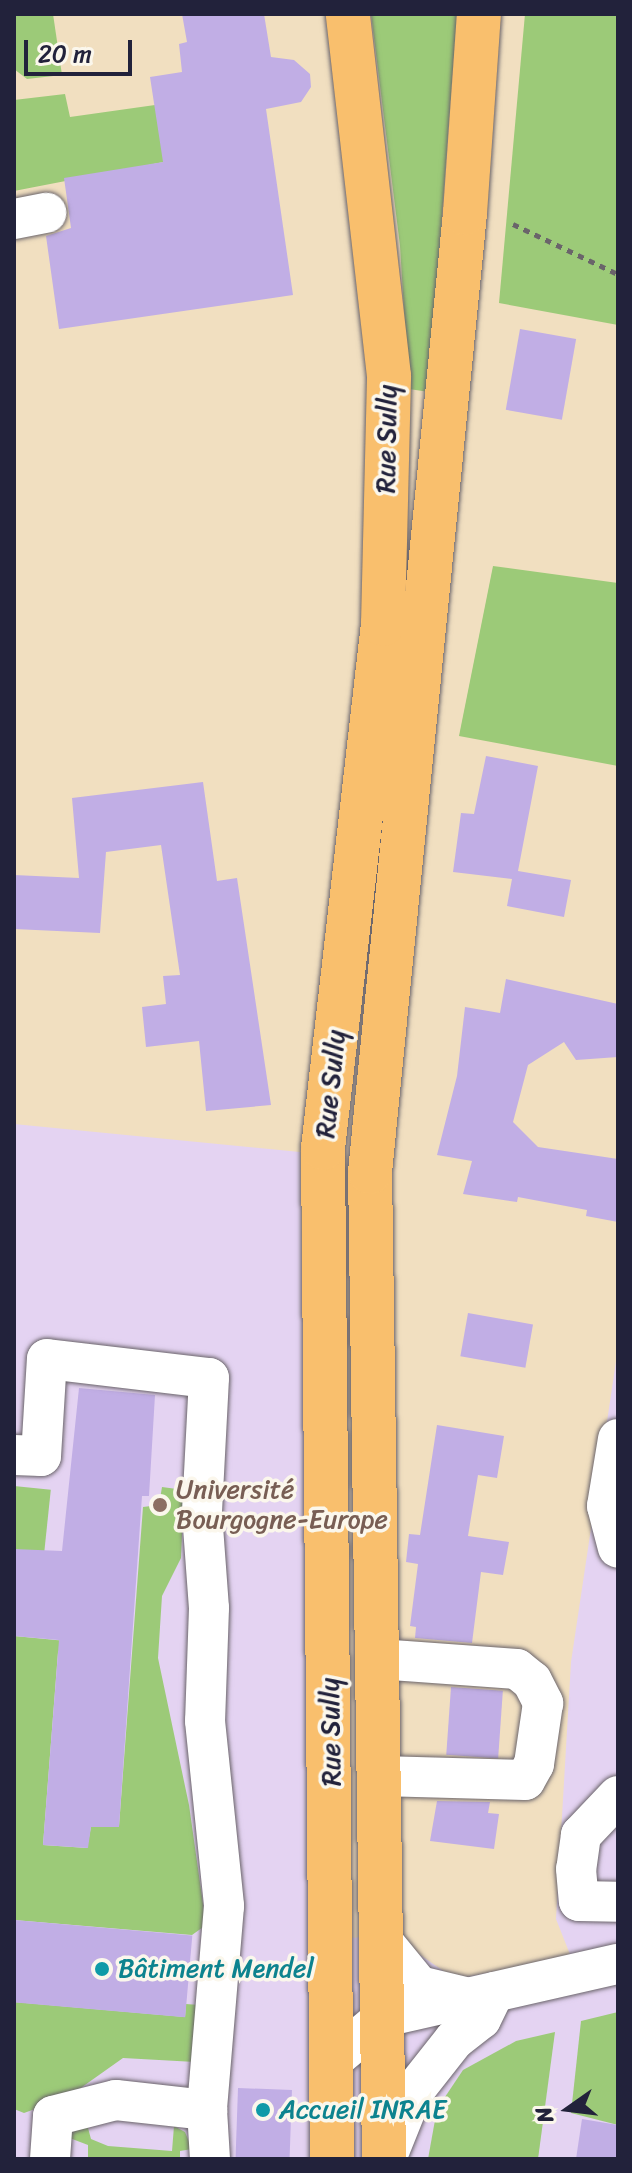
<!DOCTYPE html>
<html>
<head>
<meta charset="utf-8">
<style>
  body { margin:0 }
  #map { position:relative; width:632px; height:2173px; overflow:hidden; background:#f1dfc0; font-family:Sriracha,sans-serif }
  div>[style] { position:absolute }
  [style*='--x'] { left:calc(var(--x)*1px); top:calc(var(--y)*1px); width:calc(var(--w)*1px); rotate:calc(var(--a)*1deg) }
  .built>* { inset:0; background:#e4d3f2 }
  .green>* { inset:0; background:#9cca78; transform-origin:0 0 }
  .building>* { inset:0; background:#c1aee5; transform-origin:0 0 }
  .path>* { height:5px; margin-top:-2.5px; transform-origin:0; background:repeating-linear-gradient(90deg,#6a646a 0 6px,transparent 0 12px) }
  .roads { filter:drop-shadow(0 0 2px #6a646a) drop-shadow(0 0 2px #6a646a) }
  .minor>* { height:40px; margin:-20px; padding:0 20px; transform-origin:20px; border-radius:20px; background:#fff }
  .major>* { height:44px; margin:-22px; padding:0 22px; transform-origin:22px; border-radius:22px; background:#f9bf6d }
  .dots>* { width:22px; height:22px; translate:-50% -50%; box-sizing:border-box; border:4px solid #fbf7ec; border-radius:50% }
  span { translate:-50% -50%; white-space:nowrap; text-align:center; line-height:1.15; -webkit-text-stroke:7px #fbf7ec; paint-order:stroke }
  .street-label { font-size:26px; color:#22223b }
  .education-label { font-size:26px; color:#785e54 }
  .left { translate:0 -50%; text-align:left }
  .culture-label { font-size:26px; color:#0d838f }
  .frame { position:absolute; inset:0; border:16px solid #22223b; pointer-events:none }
  .north { position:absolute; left:528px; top:2069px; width:80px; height:80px; -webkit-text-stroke:6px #fbf7ec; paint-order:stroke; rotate:256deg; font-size:22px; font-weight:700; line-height:32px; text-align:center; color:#22223b }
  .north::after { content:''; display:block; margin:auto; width:28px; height:36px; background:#22223b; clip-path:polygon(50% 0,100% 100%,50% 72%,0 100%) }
  .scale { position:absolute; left:24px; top:40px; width:108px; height:36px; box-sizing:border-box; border:4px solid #22223b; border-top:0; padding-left:10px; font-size:24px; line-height:28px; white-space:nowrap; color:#22223b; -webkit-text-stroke:6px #fbf7ec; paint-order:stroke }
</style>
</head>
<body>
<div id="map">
  <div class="built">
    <i style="clip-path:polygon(14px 1124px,300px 1152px,313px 1942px,390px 1934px,455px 1979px,571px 1957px,556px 1919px,571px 1662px,618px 1348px,618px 2159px,14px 2159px)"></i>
  </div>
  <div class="green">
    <i style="clip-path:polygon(14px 14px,53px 14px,62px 75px,27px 79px,14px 69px)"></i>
    <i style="clip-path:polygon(371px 14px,457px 14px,429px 392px,409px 389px,400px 246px)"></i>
    <i style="clip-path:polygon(525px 14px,618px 14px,618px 325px,499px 303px)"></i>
    <i style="clip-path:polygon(65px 94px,70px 117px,155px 105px,174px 160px,14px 191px,14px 100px)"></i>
    <i style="clip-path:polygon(493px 566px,618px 583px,618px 766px,459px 736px)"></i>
    <i style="left:14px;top:1486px;width:37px;height:63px;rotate:6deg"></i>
    <i style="clip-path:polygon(162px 1487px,184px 1490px,181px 1558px,162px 1596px,158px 1658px,189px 1805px,206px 1925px,192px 1935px,14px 1920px,14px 1636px,66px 1641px,58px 1652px,43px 1845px,87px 1848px,91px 1827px,119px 1826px,143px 1507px,159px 1505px)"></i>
    <i style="clip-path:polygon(14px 2002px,185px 2017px,186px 2004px,199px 2005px,195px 2062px,123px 2058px,68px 2097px,24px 2113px,14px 2109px)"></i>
    <i style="clip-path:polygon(618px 2012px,618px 2125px,571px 2113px,581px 2021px)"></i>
    <i style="clip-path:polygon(555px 2032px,538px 2159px,428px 2159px,437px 2109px,463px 2070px,516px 2041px)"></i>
    <i style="clip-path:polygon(85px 2117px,91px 2139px,108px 2146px,172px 2151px,174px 2126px,185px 2132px,192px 2149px,180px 2151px,180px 2159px,88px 2159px,88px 2145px,67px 2137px,73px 2125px)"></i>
  </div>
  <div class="building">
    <i style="clip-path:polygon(182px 14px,264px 14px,271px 57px,294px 60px,310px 74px,311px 87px,301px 102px,266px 109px,293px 295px,59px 329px,46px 236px,71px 228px,64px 178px,163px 162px,150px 77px,182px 72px,179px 44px,187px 42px)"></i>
    <i style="left:520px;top:329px;width:57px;height:82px;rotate:10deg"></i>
    <i style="clip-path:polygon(486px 756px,538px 766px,518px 871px,571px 880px,564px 917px,507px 906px,512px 879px,453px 872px,461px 813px,474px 814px)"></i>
    <i style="clip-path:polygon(203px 782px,217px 881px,237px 878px,271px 1105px,206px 1111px,199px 1041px,146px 1047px,142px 1007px,166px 1004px,163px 976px,180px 975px,161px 845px,106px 852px,100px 933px,14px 929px,14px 875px,79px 878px,72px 798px)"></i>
    <i style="clip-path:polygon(506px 979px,618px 1004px,618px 1057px,576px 1060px,564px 1042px,528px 1065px,513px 1122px,538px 1147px,618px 1159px,618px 1222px,586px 1216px,587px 1210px,518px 1197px,517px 1202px,463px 1194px,472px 1161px,437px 1155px,457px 1076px,465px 1007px,500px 1013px)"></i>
    <i style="left:468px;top:1313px;width:66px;height:44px;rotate:10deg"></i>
    <i style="clip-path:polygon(79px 1388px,155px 1395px,149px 1496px,142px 1496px,119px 1827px,91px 1827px,88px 1848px,43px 1845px,59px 1640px,14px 1636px,14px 1549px,62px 1551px)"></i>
    <i style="clip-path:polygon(437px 1425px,504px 1436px,497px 1478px,478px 1475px,468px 1536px,509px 1542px,503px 1575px,481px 1572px,472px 1643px,415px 1638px,416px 1627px,410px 1626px,418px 1564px,406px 1562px,409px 1534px,420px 1535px)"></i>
    <i style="left:451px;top:1687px;width:52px;height:68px;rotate:4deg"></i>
    <i style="clip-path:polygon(437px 1801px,490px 1802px,488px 1813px,499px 1814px,494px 1849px,430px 1841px)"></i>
    <i style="left:14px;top:1920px;width:179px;height:82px;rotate:5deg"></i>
    <i style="left:238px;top:2088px;width:54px;height:71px;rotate:2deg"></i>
    <i style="clip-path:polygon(582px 2119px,618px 2125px,618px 2159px,576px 2159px)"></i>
  </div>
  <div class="path">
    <i style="--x:513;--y:224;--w:116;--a:25.5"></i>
  </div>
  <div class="roads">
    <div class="minor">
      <i style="--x:14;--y:219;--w:33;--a:-11"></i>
      <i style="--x:618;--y:1439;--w:68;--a:99.3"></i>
      <i style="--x:607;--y:1506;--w:43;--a:75.3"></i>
      <i style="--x:14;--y:1455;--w:27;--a:2"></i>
      <i style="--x:41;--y:1456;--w:97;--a:-86.5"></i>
      <i style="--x:47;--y:1359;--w:163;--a:6.7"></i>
      <i style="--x:209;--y:1378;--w:135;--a:93"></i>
      <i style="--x:202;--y:1513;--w:95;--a:85.8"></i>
      <i style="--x:209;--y:1608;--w:113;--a:92"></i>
      <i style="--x:205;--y:1721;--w:186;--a:84.1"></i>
      <i style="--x:224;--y:1906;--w:205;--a:94.8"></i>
      <i style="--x:207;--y:2110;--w:49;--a:86.5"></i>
      <i style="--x:378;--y:1659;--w:139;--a:4.1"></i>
      <i style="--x:517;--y:1669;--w:19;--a:39"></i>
      <i style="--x:532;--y:1681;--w:25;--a:63"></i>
      <i style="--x:543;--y:1703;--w:62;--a:98.4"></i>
      <i style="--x:534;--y:1764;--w:18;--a:119"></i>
      <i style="--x:525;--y:1780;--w:145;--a:-178.4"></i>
      <i style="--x:618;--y:1796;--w:54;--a:133.5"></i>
      <i style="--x:581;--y:1835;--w:34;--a:98"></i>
      <i style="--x:576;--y:1869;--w:32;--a:85"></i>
      <i style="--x:579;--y:1901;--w:39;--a:1"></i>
      <i style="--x:383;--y:1942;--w:57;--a:50.7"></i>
      <i style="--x:419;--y:1986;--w:47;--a:13.4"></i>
      <i style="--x:333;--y:2060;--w:67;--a:-40.1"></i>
      <i style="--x:384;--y:2017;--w:240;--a:-12.8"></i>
      <i style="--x:50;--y:2159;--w:43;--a:-86"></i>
      <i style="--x:53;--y:2116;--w:65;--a:-14.3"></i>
      <i style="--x:116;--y:2100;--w:92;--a:6.3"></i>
      <i style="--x:386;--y:2159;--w:72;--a:-68.1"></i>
      <i style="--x:413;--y:2092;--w:66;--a:-51.7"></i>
      <i style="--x:454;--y:2040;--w:34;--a:-38"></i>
      <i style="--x:481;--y:2019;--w:30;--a:-64"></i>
    </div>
    <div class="major">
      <i style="--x:332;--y:2159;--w:1011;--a:-90.51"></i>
      <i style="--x:323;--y:1148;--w:527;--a:-83.47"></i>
      <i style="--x:383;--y:624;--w:248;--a:-88.6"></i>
      <i style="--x:389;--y:376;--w:364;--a:-96.5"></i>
      <i style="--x:384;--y:2159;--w:987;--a:-90.81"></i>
      <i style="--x:370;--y:1172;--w:964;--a:-84.34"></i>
      <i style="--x:465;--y:213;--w:199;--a:-86"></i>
    </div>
  </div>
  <div class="dots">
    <i style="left:160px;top:1505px;background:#8d6e63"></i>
    <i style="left:102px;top:1969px;background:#0f9aa8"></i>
    <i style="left:263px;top:2110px;background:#0f9aa8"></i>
  </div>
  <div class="street-label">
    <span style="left:387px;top:439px;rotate:-89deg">Rue Sully</span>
    <span style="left:331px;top:1084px;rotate:-84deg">Rue Sully</span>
    <span style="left:331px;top:1732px;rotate:-91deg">Rue Sully</span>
  </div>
  <div class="education-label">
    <span class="left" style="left:176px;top:1505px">Université<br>Bourgogne-Europe</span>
  </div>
  <div class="culture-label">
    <span class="left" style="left:118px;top:1969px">Bâtiment Mendel</span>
    <span class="left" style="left:279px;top:2110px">Accueil INRAE</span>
  </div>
  <div class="frame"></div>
  <div class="north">N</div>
  <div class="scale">20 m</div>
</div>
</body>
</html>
